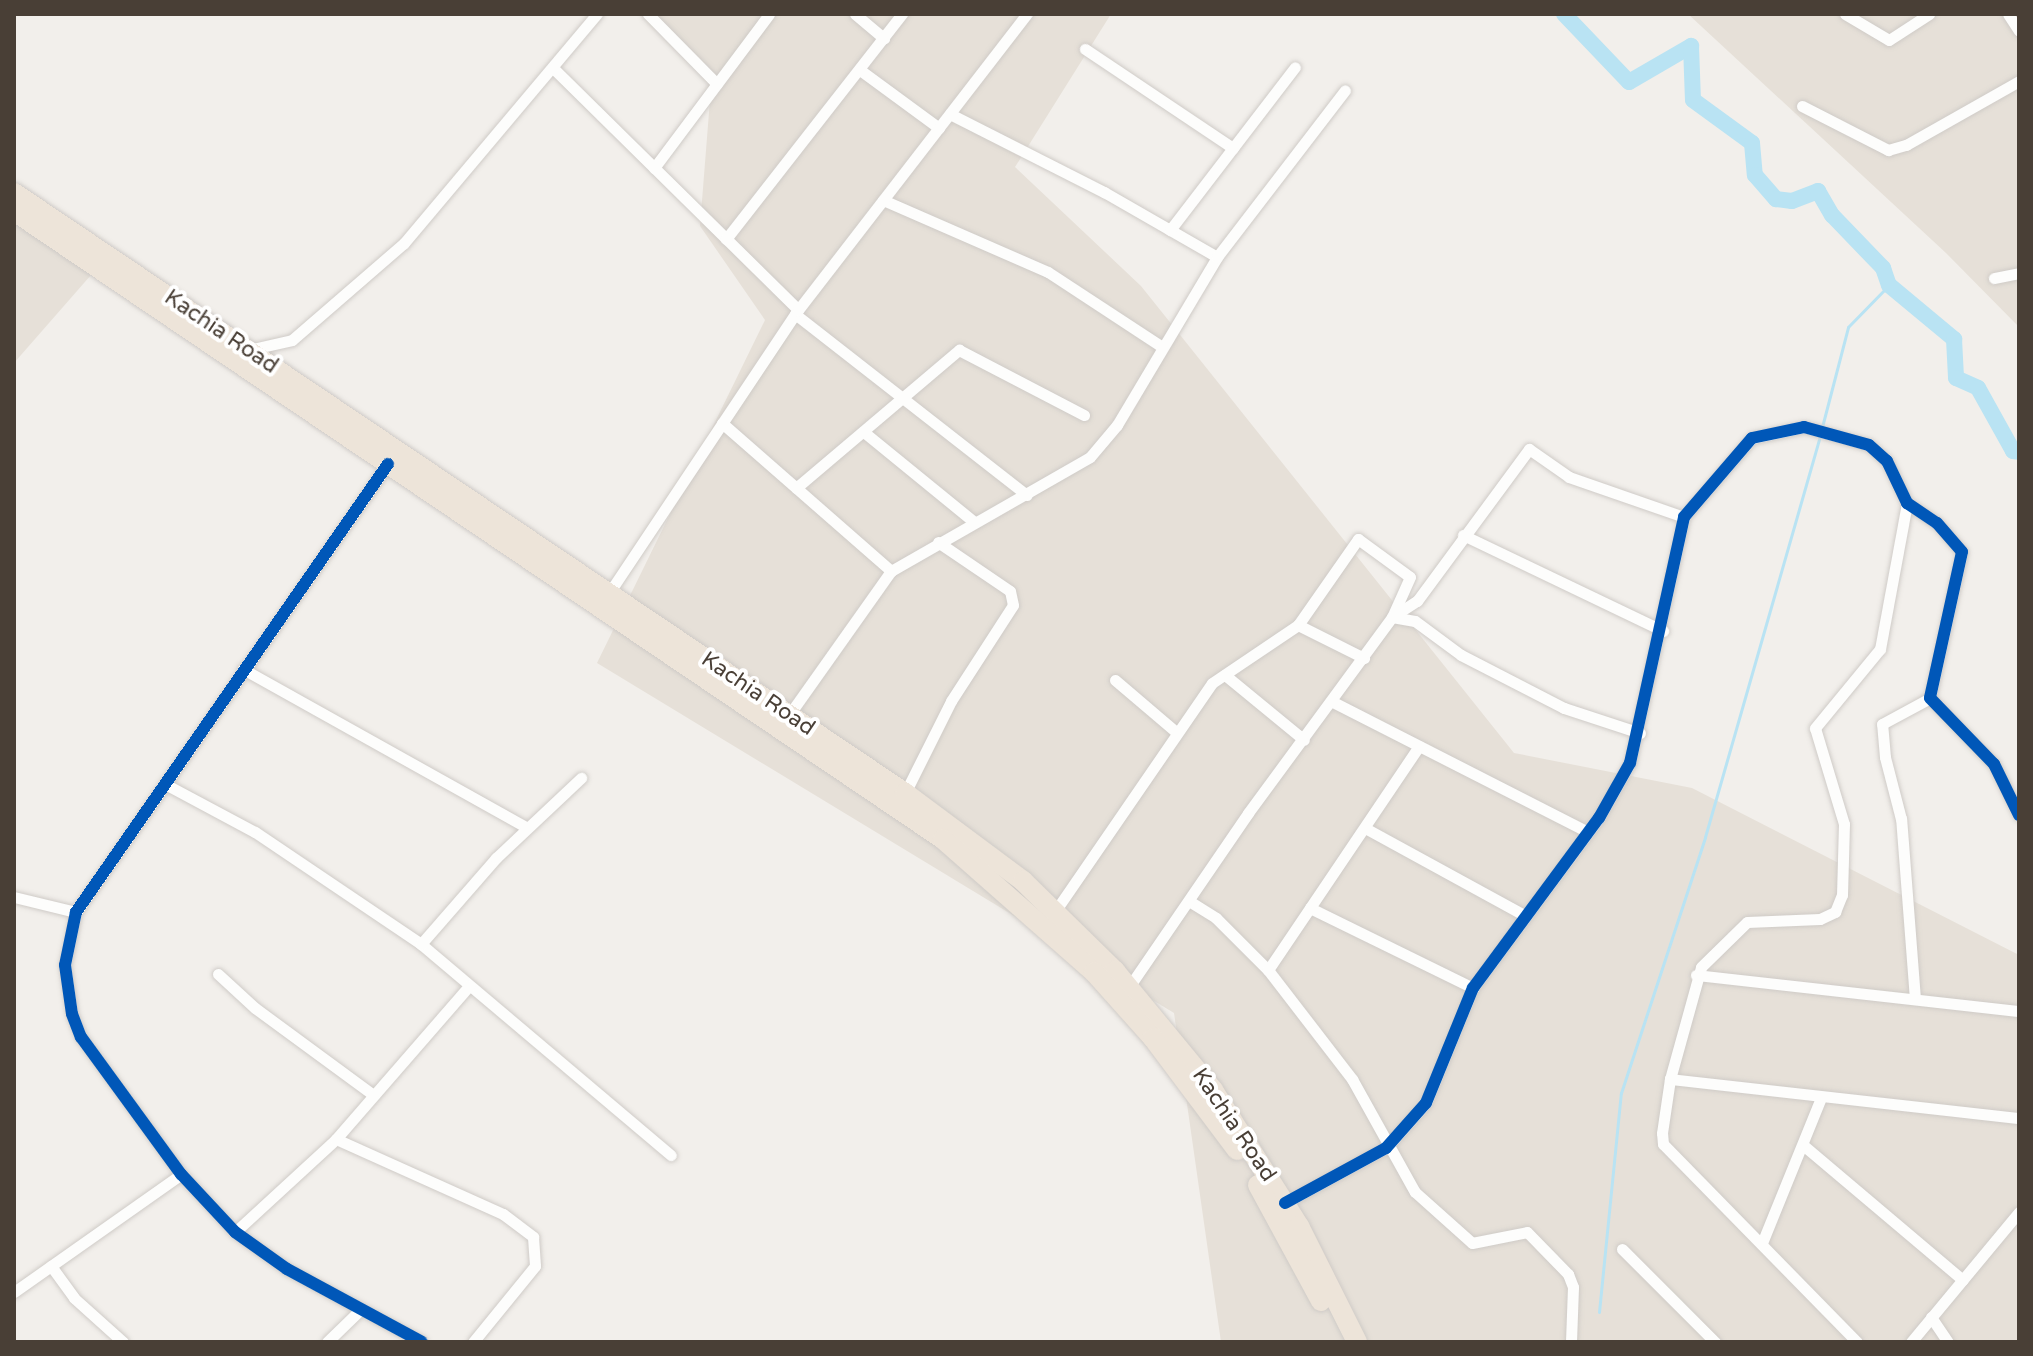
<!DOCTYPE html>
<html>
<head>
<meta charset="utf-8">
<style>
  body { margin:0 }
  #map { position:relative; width:2033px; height:1356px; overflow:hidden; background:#f2efeb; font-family:"Varela Round",sans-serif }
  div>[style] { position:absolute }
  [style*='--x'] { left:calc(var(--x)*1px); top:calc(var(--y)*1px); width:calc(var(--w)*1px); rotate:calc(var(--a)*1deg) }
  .residential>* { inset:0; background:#e6e0d8 }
  .stream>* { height:3px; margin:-1.5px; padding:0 1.5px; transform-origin:1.5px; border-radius:1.5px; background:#b9e3f3 }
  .river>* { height:16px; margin:-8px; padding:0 8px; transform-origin:8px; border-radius:8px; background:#b9e3f3 }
  .roads { filter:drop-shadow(0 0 2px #cfcbc7) drop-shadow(0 0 2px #cfcbc7) }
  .street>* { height:11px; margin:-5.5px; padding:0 5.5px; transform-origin:5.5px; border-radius:5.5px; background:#fdfdfc }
  .highway>* { height:20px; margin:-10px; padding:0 10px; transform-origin:10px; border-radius:10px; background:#ede4d9 }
  .cycleway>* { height:12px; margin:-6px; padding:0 6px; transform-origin:6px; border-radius:6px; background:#0057b8 }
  span { translate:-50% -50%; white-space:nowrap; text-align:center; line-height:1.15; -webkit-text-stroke:8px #fff; paint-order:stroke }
  .street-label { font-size:22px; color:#493f36 }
  .frame { position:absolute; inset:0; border:16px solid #493f36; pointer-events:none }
</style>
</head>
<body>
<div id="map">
  <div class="residential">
    <i style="clip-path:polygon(650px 14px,1111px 14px,1015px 167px,1141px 286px,1514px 753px,1692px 788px,2019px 955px,2019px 1342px,1221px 1342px,1174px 1013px,597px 663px,765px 320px,700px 226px,711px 87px)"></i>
    <i style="clip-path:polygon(1688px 14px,2019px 14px,2019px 327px,1946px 253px)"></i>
    <i style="clip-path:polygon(14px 207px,98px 267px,14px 363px)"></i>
  </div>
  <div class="stream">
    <i style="--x:1822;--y:427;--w:103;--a:-75.4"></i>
    <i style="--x:1848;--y:327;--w:59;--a:-45.7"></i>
    <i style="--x:1599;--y:1312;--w:220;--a:-84.3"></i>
    <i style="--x:1621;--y:1093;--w:269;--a:-71.8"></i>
    <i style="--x:1705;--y:837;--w:418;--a:-74"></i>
  </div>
  <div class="river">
    <i style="--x:1564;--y:14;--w:94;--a:46.3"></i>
    <i style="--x:1629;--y:82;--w:72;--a:-30.1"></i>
    <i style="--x:1691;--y:46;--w:54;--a:87.9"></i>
    <i style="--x:1693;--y:100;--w:73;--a:36.1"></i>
    <i style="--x:1752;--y:143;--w:32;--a:85"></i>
    <i style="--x:1755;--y:175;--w:32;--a:49"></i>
    <i style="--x:1776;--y:199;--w:16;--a:7"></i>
    <i style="--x:1792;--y:201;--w:28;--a:-21"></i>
    <i style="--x:1818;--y:191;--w:28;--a:60"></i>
    <i style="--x:1832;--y:215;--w:74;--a:46.1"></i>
    <i style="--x:1883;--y:268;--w:18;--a:71"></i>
    <i style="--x:1889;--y:285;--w:85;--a:39.7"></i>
    <i style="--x:1954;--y:339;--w:39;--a:87"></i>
    <i style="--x:1956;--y:378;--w:24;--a:24"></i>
    <i style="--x:1978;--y:388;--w:72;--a:60.9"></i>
    <i style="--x:2013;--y:451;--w:6;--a:9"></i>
  </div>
  <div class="roads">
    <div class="street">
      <i style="--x:648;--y:14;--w:98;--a:45.4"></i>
      <i style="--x:855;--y:14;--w:38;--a:40"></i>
      <i style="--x:1845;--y:14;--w:51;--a:30.6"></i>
      <i style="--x:1889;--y:40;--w:48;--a:-33"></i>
      <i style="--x:2008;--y:14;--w:20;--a:57"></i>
      <i style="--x:1085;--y:49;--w:178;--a:33.8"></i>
      <i style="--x:553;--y:68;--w:344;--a:44.6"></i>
      <i style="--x:860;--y:70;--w:98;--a:36.3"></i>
      <i style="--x:1802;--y:106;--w:97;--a:27.1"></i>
      <i style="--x:1888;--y:150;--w:19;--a:-16"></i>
      <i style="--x:1906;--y:145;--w:130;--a:-29.5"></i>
      <i style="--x:950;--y:114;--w:173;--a:26.9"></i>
      <i style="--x:1104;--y:192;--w:130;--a:29.9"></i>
      <i style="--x:654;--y:168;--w:192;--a:-53.2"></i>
      <i style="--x:883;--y:200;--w:180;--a:23.6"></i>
      <i style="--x:1048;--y:272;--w:136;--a:33.3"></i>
      <i style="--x:1170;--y:230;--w:205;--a:-52.5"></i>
      <i style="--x:726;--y:239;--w:286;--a:-52"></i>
      <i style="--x:1994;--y:278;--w:25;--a:-11"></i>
      <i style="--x:795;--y:314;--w:294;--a:38"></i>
      <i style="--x:248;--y:350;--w:45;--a:-12.8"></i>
      <i style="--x:292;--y:340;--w:148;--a:-40.9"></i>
      <i style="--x:404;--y:243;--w:299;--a:-49.9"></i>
      <i style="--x:722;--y:423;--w:225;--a:41.2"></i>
      <i style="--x:865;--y:433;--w:141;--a:39.2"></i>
      <i style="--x:388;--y:464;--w:546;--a:124.85"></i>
      <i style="--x:76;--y:912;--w:54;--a:101.7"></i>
      <i style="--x:65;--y:965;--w:49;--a:81.9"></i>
      <i style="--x:72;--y:1014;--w:25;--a:69"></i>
      <i style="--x:81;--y:1037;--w:170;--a:53.9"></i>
      <i style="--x:181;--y:1174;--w:79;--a:47"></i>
      <i style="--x:235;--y:1232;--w:64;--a:35.4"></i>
      <i style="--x:287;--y:1269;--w:153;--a:28.4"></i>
      <i style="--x:796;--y:488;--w:214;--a:-40.3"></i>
      <i style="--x:959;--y:350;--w:141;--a:27.5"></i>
      <i style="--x:1463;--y:535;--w:222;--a:25.6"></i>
      <i style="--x:609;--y:593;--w:340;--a:-56.3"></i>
      <i style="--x:798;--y:310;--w:374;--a:-52.3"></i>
      <i style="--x:1298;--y:625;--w:105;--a:-55.1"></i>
      <i style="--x:1358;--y:539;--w:64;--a:36.2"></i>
      <i style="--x:1410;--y:577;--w:44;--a:114.2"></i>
      <i style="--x:1392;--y:617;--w:23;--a:10"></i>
      <i style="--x:1415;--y:621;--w:57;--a:36.5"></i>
      <i style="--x:1461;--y:655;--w:116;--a:27.2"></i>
      <i style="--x:1564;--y:708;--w:80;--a:18.2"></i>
      <i style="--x:243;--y:669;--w:325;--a:29.2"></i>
      <i style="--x:1225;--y:675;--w:102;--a:39.4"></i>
      <i style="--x:1115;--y:680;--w:80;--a:40.4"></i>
      <i style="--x:1333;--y:702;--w:286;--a:27"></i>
      <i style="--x:789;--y:715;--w:176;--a:-54.7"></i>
      <i style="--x:891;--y:571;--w:229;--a:-29.8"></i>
      <i style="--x:1090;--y:457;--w:42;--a:-49.8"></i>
      <i style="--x:1117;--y:425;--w:196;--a:-59.2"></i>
      <i style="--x:1217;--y:257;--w:210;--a:-52.5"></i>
      <i style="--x:165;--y:784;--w:102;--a:28.1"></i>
      <i style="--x:255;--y:832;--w:200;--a:34"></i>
      <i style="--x:421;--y:944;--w:327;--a:40.2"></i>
      <i style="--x:905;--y:793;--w:103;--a:-63.4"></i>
      <i style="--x:951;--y:701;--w:114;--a:-57.1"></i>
      <i style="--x:1013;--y:605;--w:14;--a:-102"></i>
      <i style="--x:1010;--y:591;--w:87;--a:-145.8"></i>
      <i style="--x:1365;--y:828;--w:181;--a:28.7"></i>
      <i style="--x:14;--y:897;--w:64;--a:13.6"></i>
      <i style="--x:1189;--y:901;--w:32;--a:32"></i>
      <i style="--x:1216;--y:918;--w:74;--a:45"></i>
      <i style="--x:1268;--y:970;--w:138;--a:52.4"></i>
      <i style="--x:1352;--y:1079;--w:129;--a:60.9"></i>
      <i style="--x:1415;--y:1192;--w:76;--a:41.8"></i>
      <i style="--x:1472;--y:1243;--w:56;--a:-11.3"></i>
      <i style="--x:1527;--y:1232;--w:59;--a:45.7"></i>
      <i style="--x:1568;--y:1274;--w:14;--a:69"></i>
      <i style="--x:1573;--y:1287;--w:55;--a:92.1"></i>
      <i style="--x:1310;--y:908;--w:182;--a:26.1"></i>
      <i style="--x:1056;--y:910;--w:275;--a:-55.5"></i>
      <i style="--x:1212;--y:683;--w:104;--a:-34"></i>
      <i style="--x:1298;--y:625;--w:74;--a:26.6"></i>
      <i style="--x:421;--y:944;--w:114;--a:-48.9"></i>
      <i style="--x:496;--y:858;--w:117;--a:-43.3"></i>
      <i style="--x:1268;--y:970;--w:270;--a:-56"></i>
      <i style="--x:218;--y:974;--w:50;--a:42.6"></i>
      <i style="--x:255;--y:1008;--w:145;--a:36.3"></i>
      <i style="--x:1696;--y:975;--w:325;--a:6.4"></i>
      <i style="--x:1129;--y:987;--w:211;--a:-55.6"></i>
      <i style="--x:1248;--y:813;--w:243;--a:-53.7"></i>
      <i style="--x:1392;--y:617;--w:30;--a:-33"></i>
      <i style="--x:1417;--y:601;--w:189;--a:-53.6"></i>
      <i style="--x:1529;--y:449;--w:49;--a:35"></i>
      <i style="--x:1569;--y:477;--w:122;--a:19.2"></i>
      <i style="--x:1915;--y:999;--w:181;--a:-94.4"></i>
      <i style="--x:1901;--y:819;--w:64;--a:-104.5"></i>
      <i style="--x:1885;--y:757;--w:33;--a:-95"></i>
      <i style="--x:1882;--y:724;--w:55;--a:-28.4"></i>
      <i style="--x:1670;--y:1079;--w:351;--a:6.4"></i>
      <i style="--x:336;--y:1139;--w:183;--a:24.2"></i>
      <i style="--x:503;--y:1214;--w:38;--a:37"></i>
      <i style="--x:533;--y:1237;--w:29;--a:86"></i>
      <i style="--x:535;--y:1266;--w:98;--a:129.2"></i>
      <i style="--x:1803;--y:1145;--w:209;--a:40.2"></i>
      <i style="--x:1285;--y:1203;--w:115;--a:-28.6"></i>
      <i style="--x:1386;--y:1148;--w:60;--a:-48.4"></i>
      <i style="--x:1426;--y:1103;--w:124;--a:-67.8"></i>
      <i style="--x:1473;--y:988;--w:212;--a:-53.5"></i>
      <i style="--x:1599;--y:818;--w:63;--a:-60.6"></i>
      <i style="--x:1630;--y:763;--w:252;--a:-77.6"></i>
      <i style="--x:1684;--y:517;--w:104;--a:-49.3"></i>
      <i style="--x:1752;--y:438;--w:53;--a:-11.9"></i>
      <i style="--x:1804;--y:427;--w:67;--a:15.5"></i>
      <i style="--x:1869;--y:445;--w:24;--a:42"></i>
      <i style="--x:1887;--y:461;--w:47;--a:64.5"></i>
      <i style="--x:1907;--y:503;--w:36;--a:34"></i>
      <i style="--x:1937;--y:523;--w:38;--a:49"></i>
      <i style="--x:1962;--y:552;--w:149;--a:102.4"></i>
      <i style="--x:1930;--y:698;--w:92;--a:45.9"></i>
      <i style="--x:1994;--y:764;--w:57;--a:63.9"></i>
      <i style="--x:235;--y:1232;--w:137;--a:-42.6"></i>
      <i style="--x:336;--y:1139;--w:203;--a:-49"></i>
      <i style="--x:1762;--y:1243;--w:157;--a:-67.9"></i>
      <i style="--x:1622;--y:1249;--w:132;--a:45"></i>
      <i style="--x:51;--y:1266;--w:39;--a:54"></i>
      <i style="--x:74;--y:1298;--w:66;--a:41.9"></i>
      <i style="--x:14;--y:1292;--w:204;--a:-35.2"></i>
      <i style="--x:1931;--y:1317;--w:30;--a:56"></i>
      <i style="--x:327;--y:1342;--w:47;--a:-44.1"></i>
      <i style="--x:1857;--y:1342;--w:277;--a:-134.4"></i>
      <i style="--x:1663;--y:1144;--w:11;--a:-95"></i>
      <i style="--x:1662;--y:1133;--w:55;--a:-81.6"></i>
      <i style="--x:1670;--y:1079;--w:116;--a:-74.5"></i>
      <i style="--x:1701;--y:967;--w:64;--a:-44.4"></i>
      <i style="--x:1747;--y:922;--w:73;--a:-2.4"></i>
      <i style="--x:1820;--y:919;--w:17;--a:-25"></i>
      <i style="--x:1835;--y:912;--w:18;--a:-68"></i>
      <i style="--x:1842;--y:895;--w:71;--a:-88.4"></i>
      <i style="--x:1844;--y:824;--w:100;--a:-106.8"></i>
      <i style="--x:1815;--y:728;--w:102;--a:-50.6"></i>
      <i style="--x:1880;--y:649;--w:148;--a:-79.5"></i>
      <i style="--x:1911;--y:1342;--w:169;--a:-50.3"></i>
    </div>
    <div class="highway">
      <i style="--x:14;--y:193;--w:1074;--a:33.96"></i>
      <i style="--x:905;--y:793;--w:147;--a:36.7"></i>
      <i style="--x:1023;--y:881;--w:129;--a:44.4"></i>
      <i style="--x:1115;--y:971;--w:154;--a:50.5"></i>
      <i style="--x:1213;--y:1090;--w:161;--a:57.7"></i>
      <i style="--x:1299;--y:1226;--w:130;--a:63.4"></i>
      <i style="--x:14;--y:211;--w:1121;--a:34.06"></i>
      <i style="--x:943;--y:839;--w:201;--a:41.4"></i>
      <i style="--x:1094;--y:972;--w:89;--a:48.2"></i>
      <i style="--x:1153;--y:1038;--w:140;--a:53.1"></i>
      <i style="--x:1258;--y:1185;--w:132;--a:61.5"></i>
    </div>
  </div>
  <div class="cycleway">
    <i style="--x:388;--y:464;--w:546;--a:124.85"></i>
    <i style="--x:76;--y:912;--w:54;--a:101.7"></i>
    <i style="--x:65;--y:965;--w:49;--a:81.9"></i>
    <i style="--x:72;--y:1014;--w:25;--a:69"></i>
    <i style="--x:81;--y:1037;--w:170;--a:53.9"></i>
    <i style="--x:181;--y:1174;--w:79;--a:47"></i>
    <i style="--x:235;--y:1232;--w:64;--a:35.4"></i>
    <i style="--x:287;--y:1269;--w:153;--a:28.4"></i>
    <i style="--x:1285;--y:1203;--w:115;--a:-28.6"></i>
    <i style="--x:1386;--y:1148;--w:60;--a:-48.4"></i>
    <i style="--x:1426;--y:1103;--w:124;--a:-67.8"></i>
    <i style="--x:1473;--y:988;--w:212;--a:-53.5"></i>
    <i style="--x:1599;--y:818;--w:63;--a:-60.6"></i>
    <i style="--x:1630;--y:763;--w:252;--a:-77.6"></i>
    <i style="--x:1684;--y:517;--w:104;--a:-49.3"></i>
    <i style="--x:1752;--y:438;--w:53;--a:-11.9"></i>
    <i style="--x:1804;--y:427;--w:67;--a:15.5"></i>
    <i style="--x:1869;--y:445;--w:24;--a:42"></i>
    <i style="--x:1887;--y:461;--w:47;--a:64.5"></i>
    <i style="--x:1907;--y:503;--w:36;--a:34"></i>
    <i style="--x:1937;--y:523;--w:38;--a:49"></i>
    <i style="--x:1962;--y:552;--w:149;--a:102.4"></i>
    <i style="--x:1930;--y:698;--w:92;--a:45.9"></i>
    <i style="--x:1994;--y:764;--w:57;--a:63.9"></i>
  </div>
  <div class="street-label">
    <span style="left:221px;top:332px;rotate:34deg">Kachia Road</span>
    <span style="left:758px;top:694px;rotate:34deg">Kachia Road</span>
    <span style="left:1234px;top:1125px;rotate:56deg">Kachia Road</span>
  </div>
  <div class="frame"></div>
</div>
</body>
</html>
